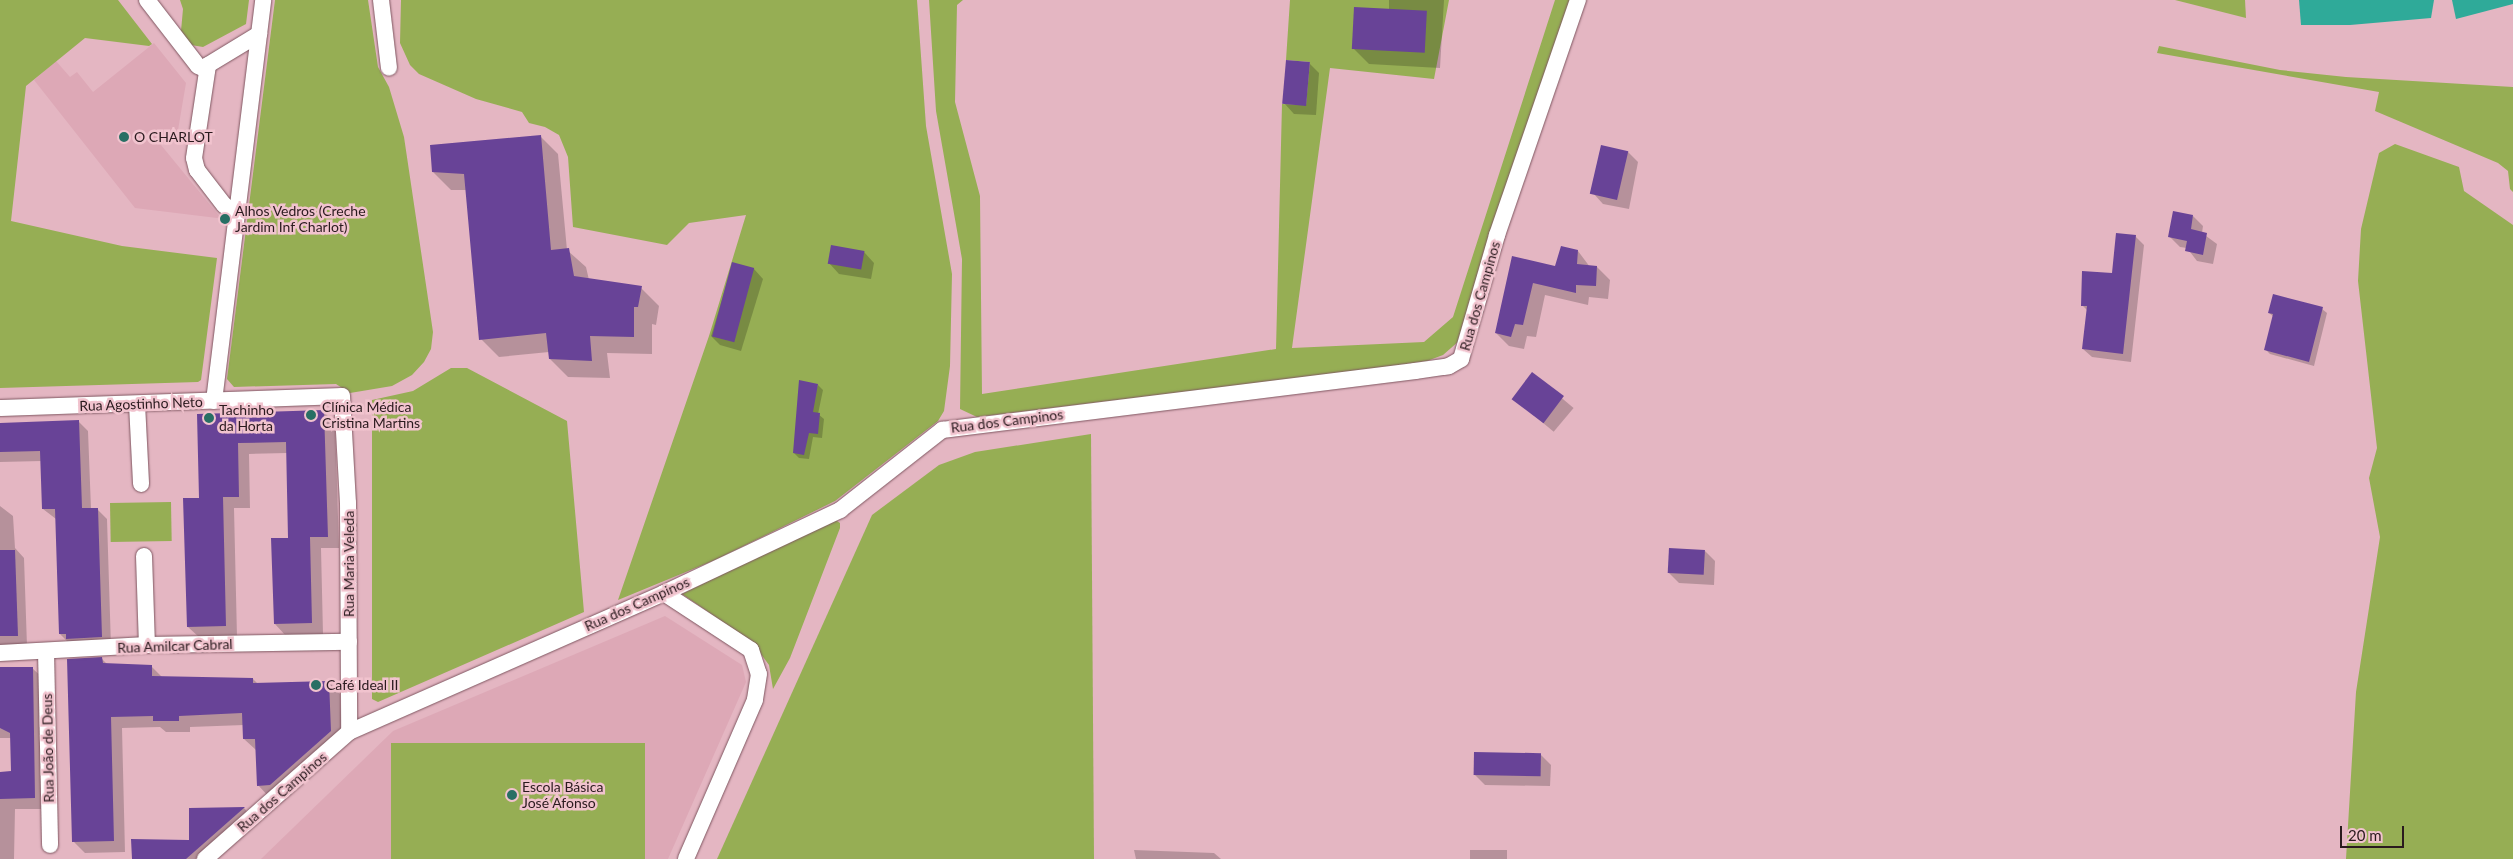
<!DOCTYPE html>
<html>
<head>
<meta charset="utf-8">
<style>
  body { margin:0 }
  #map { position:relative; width:2513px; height:859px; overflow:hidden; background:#e4b6c2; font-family:Lato,sans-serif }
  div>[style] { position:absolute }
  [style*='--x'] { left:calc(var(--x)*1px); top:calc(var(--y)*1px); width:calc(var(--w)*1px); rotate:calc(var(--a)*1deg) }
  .built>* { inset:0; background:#dda8b6 }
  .green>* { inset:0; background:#96ae54; transform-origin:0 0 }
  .water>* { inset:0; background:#2faa99 }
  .shadow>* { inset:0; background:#0003; transform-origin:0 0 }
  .building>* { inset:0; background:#684397; transform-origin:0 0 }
  .roads { filter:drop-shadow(0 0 1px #7f5761) drop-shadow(0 0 1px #7f5761) }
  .minor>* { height:16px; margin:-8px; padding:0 8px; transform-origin:8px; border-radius:8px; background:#fff }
  .dots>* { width:14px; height:14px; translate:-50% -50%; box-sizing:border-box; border:2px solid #f1c3ce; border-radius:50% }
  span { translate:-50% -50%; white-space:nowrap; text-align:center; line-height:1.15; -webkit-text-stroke:5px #f1c3ce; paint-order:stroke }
  .poi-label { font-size:14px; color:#2a1a1e }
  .left { translate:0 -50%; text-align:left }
  .street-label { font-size:14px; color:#2a1a1e }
  .scale { position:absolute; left:2340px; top:826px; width:64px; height:22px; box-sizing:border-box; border:2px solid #2a1a1e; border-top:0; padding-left:6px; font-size:15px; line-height:18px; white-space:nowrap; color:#2a1a1e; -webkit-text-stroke:4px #f1c3ce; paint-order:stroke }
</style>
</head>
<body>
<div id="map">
  <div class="built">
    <i style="clip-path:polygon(154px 43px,186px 83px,178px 130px,161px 145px,220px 217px,217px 218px,135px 208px,34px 80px,56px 61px,70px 77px,77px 72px,93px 92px)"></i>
    <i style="clip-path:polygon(665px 616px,742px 665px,746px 682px,668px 859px,261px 859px,393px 731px)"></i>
  </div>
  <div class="green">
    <i style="clip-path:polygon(0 0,118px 0,152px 44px,149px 46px,85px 38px,26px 86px,11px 221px,122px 246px,217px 258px,201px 380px,198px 382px,0 388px)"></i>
    <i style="clip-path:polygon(180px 0,249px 0,246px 24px,203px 47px,191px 45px,181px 31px,183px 9px)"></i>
    <i style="clip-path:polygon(275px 0,368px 0,378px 67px,389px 87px,404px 137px,433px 332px,431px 349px,424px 362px,412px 375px,392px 386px,350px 393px,336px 384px,234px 387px,227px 379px)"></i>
    <i style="clip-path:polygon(401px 0,917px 0,926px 126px,952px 274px,950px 366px,944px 411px,938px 421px,835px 501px,715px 560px,618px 600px,709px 336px,746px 215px,689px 223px,667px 245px,573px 227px,568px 157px,559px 135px,545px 127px,529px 123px,522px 112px,476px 99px,419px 74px,410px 65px,400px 43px)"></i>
    <i style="clip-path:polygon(929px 0,963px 0,957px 5px,955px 102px,980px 196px,982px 394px,1276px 349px,1282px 104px,1306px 105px,1310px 62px,1286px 60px,1290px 0,1449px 0,1434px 79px,1330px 68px,1292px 348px,1424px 342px,1453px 317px,1555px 0,1572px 0,1459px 341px,1443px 355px,1427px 361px,1364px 370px,977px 417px,960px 409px,962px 259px,936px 111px)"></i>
    <i style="clip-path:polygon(2175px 0,2245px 0,2246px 18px)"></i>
    <i style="clip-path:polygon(2159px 46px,2280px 70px,2346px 77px,2513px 87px,2513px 192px,2510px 189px,2508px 171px,2498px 163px,2375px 111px,2379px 92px,2157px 53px)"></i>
    <i style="clip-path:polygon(2395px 144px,2459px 167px,2464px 191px,2513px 225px,2513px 859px,2346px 859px,2356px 692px,2380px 537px,2369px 478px,2377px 448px,2358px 281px,2361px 229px,2379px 153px)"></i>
    <i style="clip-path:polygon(451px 368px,467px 368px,567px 421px,584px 612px,378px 702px,372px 699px,372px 400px,413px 391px)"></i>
    <i style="clip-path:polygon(1091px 434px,1094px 859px,717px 859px,872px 515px,939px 465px,975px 452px)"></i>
    <i style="left:171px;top:502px;width:39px;height:61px;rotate:89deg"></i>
    <i style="clip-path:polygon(834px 519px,840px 523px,840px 528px,790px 658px,773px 689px,769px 665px,752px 642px,682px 594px)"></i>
    <i style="left:391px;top:743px;width:254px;height:116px"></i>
  </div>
  <div class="water">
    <i style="clip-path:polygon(2299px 0,2434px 0,2431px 18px,2350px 25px,2301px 25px)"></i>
    <i style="clip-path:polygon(2452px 0,2513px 0,2513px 4px,2456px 19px)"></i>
  </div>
  <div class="shadow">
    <i style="clip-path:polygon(1389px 0,1444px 0,1440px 68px,1369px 64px,1353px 48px,1389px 10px)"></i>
    <i style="clip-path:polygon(1309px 63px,1319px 73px,1316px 115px,1294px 114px,1284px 103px)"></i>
    <i style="clip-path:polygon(540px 136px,558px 154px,567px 250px,586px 267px,589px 280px,641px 288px,659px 306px,656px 325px,652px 324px,652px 354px,607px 353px,610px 378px,568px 377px,550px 359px,549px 352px,499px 357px,481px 339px,467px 190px,451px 190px,433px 172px)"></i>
    <i style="clip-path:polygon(1628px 152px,1638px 162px,1629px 209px,1603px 204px,1593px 193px)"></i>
    <i style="clip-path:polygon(2193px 216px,2203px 226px,2202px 233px,2217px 244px,2213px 264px,2197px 261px,2187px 248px,2180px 247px,2169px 236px)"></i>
    <i style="clip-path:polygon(2135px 236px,2144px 245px,2131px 362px,2092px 357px,2083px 349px,2088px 311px,2082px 305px,2113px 274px)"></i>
    <i style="clip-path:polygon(1578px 251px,1590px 267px,1597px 267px,1610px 280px,1608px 299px,1589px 297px,1588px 305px,1545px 295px,1536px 337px,1527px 336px,1524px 349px,1509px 346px,1496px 333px,1513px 258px,1556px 268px)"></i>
    <i style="clip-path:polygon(864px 252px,874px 263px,871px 279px,839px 274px,829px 263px)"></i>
    <i style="clip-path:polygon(733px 263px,754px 269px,763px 279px,741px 351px,720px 345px,711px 336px)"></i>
    <i style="clip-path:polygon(2322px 309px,2327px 313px,2314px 366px,2270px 354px,2265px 349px,2274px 317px,2269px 313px)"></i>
    <i style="left:1533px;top:374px;width:53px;height:31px;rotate:40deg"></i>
    <i style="clip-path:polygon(818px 385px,823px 390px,818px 414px,824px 419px,822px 438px,813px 437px,809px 459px,799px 458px,794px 453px)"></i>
    <i style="clip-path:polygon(323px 411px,335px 423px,339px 548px,321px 548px,323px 634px,286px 636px,275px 624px,289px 539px,287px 453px,249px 454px,250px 508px,234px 508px,237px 637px,200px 638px,188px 627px,200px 499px,198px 415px)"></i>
    <i style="clip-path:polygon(78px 421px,88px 431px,91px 509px,97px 509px,107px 519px,111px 647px,70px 644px,60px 634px,56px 519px,43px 509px,42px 461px,0 462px,0 424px)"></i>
    <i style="clip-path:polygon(0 506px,13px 516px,15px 548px,24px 558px,27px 646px,0 647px)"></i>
    <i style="clip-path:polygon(1705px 551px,1715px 561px,1714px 585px,1679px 583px,1669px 573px)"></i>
    <i style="clip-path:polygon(102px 659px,108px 665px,151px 666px,163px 678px,253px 679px,258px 684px,329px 682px,340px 694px,342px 742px,269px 797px,258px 785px,256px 750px,244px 739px,244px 725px,190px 727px,190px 732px,166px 732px,160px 727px,122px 728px,125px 852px,85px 853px,74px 842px)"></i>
    <i style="clip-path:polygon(32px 668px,44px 679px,46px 809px,15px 809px,14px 859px,0 859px,0 773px,12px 773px,11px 738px,0 738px,0 669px)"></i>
    <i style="clip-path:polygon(1540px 754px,1551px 765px,1550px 786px,1485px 785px,1475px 775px)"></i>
    <i style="clip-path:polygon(244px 808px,252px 817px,205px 859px,133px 859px,191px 841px,190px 809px)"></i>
    <i style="clip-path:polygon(1134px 850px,1214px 853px,1221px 859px,1136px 859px)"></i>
    <i style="left:1470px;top:850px;width:37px;height:9px"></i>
  </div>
  <div class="building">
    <i style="left:1354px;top:7px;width:73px;height:42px;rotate:3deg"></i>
    <i style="left:1286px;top:60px;width:24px;height:44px;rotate:5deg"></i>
    <i style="clip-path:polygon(541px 135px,551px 250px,569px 248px,574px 276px,642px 286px,638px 307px,634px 307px,634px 337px,590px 336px,592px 361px,549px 359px,546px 333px,479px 340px,464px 174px,432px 172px,430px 145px)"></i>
    <i style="left:1601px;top:145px;width:28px;height:50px;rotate:13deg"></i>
    <i style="clip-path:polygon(2173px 211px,2193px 215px,2191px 229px,2207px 233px,2203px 255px,2185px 251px,2187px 241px,2168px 237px)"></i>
    <i style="clip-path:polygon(2116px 233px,2136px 235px,2123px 354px,2082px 349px,2087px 306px,2081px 306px,2082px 271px,2112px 273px)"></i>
    <i style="left:831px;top:245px;width:34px;height:19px;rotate:10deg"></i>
    <i style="clip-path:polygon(1561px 246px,1578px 250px,1577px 264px,1597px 266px,1596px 286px,1576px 285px,1576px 293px,1533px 283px,1523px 325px,1515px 324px,1511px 337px,1495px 333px,1512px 256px,1555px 266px)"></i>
    <i style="left:732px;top:262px;width:23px;height:77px;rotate:15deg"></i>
    <i style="clip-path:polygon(2273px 294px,2323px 307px,2309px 362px,2264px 350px,2273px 314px,2268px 313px)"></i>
    <i style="left:1532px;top:372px;width:40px;height:34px;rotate:37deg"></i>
    <i style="clip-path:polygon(799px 380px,818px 384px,813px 412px,820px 413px,818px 434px,809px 433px,804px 455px,793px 453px)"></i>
    <i style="clip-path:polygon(324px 410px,328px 537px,310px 537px,312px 623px,274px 624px,271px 538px,288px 538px,286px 442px,238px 443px,239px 497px,223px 497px,226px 626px,187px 627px,183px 498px,199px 498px,197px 414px)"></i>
    <i style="clip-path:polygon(79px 420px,82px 508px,98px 508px,102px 637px,66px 639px,66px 634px,59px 634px,55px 509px,42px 509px,40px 451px,0 452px,0 423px)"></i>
    <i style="left:1669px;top:548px;width:36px;height:25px;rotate:3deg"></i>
    <i style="clip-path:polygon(0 550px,15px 550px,18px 636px,0 636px)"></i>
    <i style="clip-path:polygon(102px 657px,103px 663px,152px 665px,152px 676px,253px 678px,253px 683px,329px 681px,331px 731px,270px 785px,257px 786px,255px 739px,243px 739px,242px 713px,179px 716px,179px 721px,153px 721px,153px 716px,111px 717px,114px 841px,72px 842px,67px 659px)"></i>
    <i style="clip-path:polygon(0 667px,33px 667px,35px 798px,0 799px,0 772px,11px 771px,10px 733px,0 728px)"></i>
    <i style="left:1474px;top:752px;width:67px;height:23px;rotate:1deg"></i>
    <i style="clip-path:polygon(245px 807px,186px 859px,132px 859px,131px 839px,189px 840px,189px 808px)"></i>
  </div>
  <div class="roads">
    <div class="minor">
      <i style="--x:147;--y:0;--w:83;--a:52.3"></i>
      <i style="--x:198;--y:66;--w:10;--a:24"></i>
      <i style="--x:381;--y:0;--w:68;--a:83.3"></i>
      <i style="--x:237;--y:215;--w:16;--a:-142"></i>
      <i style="--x:224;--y:205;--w:44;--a:-127.6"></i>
      <i style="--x:197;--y:170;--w:12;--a:-104"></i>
      <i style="--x:194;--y:158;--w:94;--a:-81.4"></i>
      <i style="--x:208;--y:65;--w:60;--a:-31.3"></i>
      <i style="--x:214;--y:401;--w:404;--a:-83"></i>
      <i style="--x:137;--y:404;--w:80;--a:87.1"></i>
      <i style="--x:0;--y:408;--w:342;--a:-2"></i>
      <i style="--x:342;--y:396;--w:107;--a:86.8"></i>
      <i style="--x:348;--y:503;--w:229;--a:89.7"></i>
      <i style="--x:144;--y:556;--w:89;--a:88.1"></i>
      <i style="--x:664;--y:593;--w:104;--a:33.2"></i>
      <i style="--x:751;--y:650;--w:25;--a:72"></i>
      <i style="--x:759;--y:674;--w:26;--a:99"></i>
      <i style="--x:755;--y:700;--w:173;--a:113.5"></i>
      <i style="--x:46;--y:651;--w:194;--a:88.8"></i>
      <i style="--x:0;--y:653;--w:147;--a:-3.1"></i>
      <i style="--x:147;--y:645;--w:202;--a:-0.9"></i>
      <i style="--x:205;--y:859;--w:192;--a:-41.4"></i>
      <i style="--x:349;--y:732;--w:344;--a:-23.8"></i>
      <i style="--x:664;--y:593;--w:195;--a:-25.2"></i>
      <i style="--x:840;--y:510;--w:130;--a:-38.1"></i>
      <i style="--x:942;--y:430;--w:477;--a:-7.1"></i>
      <i style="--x:1415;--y:371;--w:34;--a:-8"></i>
      <i style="--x:1449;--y:366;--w:14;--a:-30"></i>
      <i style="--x:1461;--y:359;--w:129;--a:-73.8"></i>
      <i style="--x:1497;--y:235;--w:249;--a:-71"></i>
    </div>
  </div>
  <div class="dots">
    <i style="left:124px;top:137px;background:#286f64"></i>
    <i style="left:225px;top:219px;background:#286f64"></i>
    <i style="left:311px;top:415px;background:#286f64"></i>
    <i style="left:209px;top:418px;background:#286f64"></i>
    <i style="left:316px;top:685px;background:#286f64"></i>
    <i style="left:512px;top:795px;background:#286f64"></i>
  </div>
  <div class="poi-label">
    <span class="left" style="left:134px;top:137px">O CHARLOT</span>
    <span class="left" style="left:235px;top:219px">Alhos Vedros (Creche<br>Jardim Inf Charlot)</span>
    <span class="left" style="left:322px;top:415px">Clínica Médica<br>Cristina Martins</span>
    <span class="left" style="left:219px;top:418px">Tachinho<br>da Horta</span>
    <span class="left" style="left:326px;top:685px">Café Ideal II</span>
    <span class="left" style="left:522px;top:795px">Escola Básica<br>José Afonso</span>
  </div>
  <div class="street-label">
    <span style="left:1480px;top:296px;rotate:-74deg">Rua dos Campinos</span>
    <span style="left:141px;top:404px;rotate:-2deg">Rua Agostinho Neto</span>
    <span style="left:1007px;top:421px;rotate:-7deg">Rua dos Campinos</span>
    <span style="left:349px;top:564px;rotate:-90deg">Rua Maria Veleda</span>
    <span style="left:637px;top:604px;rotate:-24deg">Rua dos Campinos</span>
    <span style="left:175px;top:646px;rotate:-2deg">Rua Amilcar Cabral</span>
    <span style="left:48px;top:748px;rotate:-91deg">Rua João de Deus</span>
    <span style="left:282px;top:792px;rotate:-41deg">Rua dos Campinos</span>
  </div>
  <div class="scale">20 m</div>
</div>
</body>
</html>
